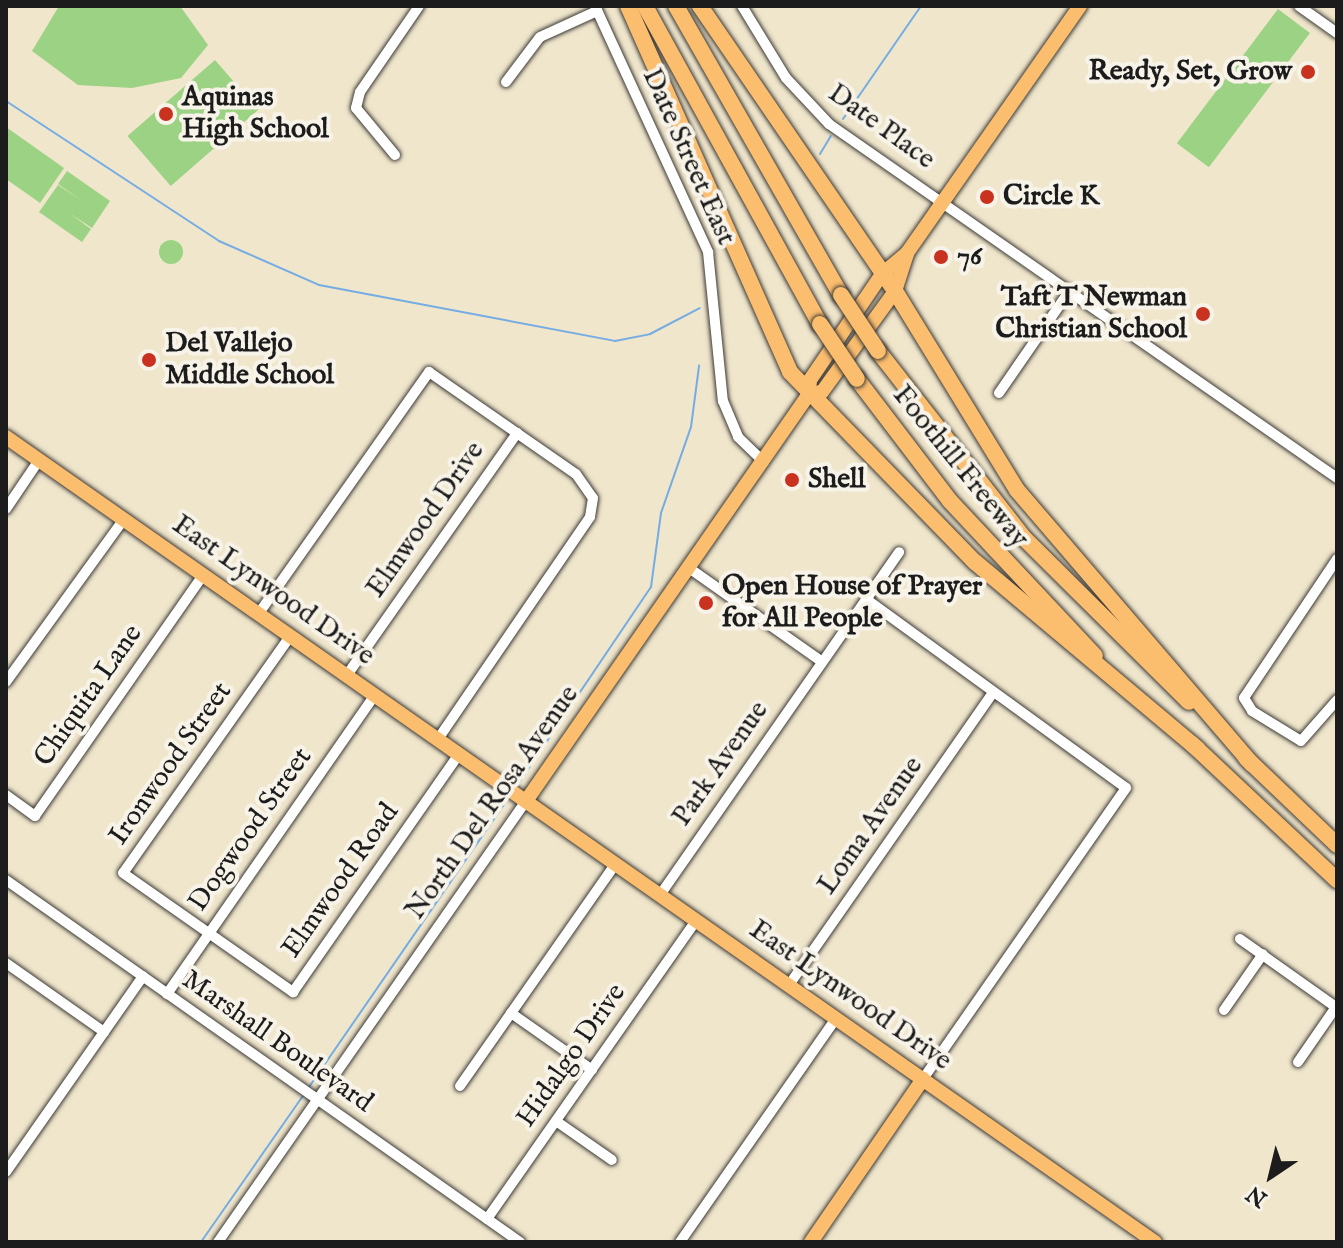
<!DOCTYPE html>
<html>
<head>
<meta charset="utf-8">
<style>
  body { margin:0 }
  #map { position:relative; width:1343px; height:1248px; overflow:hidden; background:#f0e6cc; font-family:"IM FELL English",serif }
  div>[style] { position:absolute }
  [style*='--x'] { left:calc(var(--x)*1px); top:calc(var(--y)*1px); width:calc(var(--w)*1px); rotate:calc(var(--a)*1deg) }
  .green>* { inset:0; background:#9cd284; transform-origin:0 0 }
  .round { border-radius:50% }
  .stream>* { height:2px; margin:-1px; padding:0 1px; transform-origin:1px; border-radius:1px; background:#74ace3 }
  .roads { filter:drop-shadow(0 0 2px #3c3a36) drop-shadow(0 0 2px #3c3a36) }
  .minor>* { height:10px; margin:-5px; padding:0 5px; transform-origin:5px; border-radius:5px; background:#fff }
  .major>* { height:14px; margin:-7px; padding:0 7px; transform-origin:7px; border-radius:7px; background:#fbbd6e }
  .highway>* { height:16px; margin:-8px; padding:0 8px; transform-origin:8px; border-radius:8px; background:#fbbd6e }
  .bridges { filter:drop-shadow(0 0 2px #3c3a36) drop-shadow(0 0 2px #3c3a36) }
  .highway-bridge>* { height:16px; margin:-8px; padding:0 8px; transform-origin:8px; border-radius:8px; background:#fbbd6e }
  .dots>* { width:22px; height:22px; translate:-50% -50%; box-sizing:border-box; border:4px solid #f7f3e8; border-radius:50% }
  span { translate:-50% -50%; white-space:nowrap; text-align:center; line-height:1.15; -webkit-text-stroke:8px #f7f3e8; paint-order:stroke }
  .poi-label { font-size:28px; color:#1c1c1c; font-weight:700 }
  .right { translate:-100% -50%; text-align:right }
  .left { translate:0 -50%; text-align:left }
  .street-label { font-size:28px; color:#1c1c1c }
  .frame { position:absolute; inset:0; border:8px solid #1c1c1c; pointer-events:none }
  .north { position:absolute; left:1231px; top:1136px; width:80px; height:80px; -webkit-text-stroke:6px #f7f3e8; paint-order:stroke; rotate:215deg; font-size:22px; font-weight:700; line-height:32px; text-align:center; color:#1c1c1c }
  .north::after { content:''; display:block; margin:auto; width:28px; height:36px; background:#1c1c1c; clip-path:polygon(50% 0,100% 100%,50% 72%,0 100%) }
</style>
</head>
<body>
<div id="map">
  <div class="green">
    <i style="clip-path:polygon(59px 6px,180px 6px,208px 45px,181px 78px,132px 88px,78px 85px,32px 51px)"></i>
    <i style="left:1278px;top:9px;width:40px;height:168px;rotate:37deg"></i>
    <i style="left:215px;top:60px;width:66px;height:116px;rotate:49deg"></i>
    <i style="clip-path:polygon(6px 127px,64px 168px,40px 203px,6px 179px)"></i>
    <i style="clip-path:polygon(67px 171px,110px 201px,92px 228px,69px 213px,91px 229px,82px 242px,39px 212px,58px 185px,82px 201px,58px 184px)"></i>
    <i class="round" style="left:159px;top:240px;width:24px;height:24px"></i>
  </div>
  <div class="stream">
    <i style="--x:6;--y:101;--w:255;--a:33.3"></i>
    <i style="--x:219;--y:241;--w:109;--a:23.7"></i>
    <i style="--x:319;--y:285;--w:301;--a:10.7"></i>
    <i style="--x:615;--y:341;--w:36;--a:-11"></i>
    <i style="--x:650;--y:334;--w:56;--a:-27.5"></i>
    <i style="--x:843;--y:119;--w:137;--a:-55.4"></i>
    <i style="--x:820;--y:154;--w:21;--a:-59"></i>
    <i style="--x:516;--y:787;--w:241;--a:-56"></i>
    <i style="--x:651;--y:587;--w:75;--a:-82.3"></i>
    <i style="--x:661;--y:513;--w:91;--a:-70.8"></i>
    <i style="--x:691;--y:427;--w:62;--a:-82.5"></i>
    <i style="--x:309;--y:1087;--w:354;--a:-55.4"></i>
    <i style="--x:201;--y:1242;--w:178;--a:-55.1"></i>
  </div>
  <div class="roads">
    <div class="minor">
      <i style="--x:595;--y:6;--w:271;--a:65.3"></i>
      <i style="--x:708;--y:252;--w:150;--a:84.3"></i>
      <i style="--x:723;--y:401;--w:39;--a:67"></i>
      <i style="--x:738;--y:437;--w:36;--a:44"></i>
      <i style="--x:742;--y:6;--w:84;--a:58.6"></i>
      <i style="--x:786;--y:78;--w:63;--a:46.9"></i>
      <i style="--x:829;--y:124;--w:619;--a:34.87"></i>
      <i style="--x:1299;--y:6;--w:47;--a:35.4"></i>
      <i style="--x:506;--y:82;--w:56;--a:-52.9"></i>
      <i style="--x:540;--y:37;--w:63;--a:-24.5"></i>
      <i style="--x:395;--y:155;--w:61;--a:-129.7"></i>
      <i style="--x:356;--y:108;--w:16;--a:-76"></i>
      <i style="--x:360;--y:92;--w:104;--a:-55.5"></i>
      <i style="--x:999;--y:393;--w:125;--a:-55.4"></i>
      <i style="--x:6;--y:509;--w:59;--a:-56"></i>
      <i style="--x:1337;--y:559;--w:167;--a:123.8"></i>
      <i style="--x:1244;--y:698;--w:15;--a:58"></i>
      <i style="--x:1252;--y:711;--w:57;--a:31.5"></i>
      <i style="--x:1301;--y:741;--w:55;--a:-48.7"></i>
      <i style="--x:689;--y:568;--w:161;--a:35.2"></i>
      <i style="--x:866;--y:599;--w:321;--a:36"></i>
      <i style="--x:1126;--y:788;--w:355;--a:124.9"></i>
      <i style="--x:259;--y:613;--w:295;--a:-54.8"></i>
      <i style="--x:429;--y:372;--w:179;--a:34.8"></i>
      <i style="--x:576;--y:474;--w:29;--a:55"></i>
      <i style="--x:593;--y:498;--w:19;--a:99"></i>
      <i style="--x:590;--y:517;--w:269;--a:124.4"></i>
      <i style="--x:291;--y:635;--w:291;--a:125.2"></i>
      <i style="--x:123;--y:873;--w:208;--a:35"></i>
      <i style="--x:293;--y:992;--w:290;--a:-55.1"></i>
      <i style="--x:347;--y:675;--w:296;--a:-54.9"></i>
      <i style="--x:6;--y:682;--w:201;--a:-54.1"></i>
      <i style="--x:6;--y:795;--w:36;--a:36"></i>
      <i style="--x:35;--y:816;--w:295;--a:-55.1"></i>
      <i style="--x:6;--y:880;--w:629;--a:35.16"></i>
      <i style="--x:660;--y:895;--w:418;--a:-55.1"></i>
      <i style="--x:1240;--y:939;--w:119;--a:35.4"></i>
      <i style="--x:6;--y:963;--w:120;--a:35.1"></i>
      <i style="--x:789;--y:985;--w:355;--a:-55.1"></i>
      <i style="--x:167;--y:994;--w:364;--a:-55.2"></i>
      <i style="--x:1224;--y:1010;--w:68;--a:-55.1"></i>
      <i style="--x:511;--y:1013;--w:99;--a:35.1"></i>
      <i style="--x:1298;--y:1062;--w:67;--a:-55.4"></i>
      <i style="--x:460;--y:1086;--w:272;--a:-55"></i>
      <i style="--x:556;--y:1121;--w:68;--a:34.9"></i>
      <i style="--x:6;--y:1172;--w:239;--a:-55"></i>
      <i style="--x:487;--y:1219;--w:365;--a:-55"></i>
      <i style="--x:218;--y:1242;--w:538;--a:-55.07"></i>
      <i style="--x:680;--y:1242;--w:273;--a:-55.1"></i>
    </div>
    <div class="major">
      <i style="--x:809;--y:394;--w:13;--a:-9"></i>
      <i style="--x:822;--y:392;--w:125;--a:-54.1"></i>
      <i style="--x:895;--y:291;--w:40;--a:-72"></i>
      <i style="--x:6;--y:437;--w:1403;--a:35.02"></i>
      <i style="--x:526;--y:801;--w:496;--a:-55.2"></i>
      <i style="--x:809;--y:394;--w:14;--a:-86"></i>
      <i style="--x:810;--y:380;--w:128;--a:-55.8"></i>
      <i style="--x:882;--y:274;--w:33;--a:-40"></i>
      <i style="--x:907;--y:253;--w:302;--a:-55"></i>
      <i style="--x:811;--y:1242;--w:198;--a:-55.5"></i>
    </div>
    <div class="highway">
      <i style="--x:628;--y:6;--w:400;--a:66.1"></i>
      <i style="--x:790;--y:372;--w:265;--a:45.8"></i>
      <i style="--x:975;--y:562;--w:291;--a:40"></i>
      <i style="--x:645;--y:6;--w:363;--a:61.2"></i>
      <i style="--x:676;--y:6;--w:333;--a:60.3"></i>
      <i style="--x:700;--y:6;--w:345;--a:55.6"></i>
      <i style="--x:895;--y:291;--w:233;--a:58.5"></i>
      <i style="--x:1017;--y:490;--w:361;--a:49.4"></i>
      <i style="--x:878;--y:351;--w:239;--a:52"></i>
      <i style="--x:1025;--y:539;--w:231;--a:44.8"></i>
      <i style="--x:857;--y:379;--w:153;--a:52.7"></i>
      <i style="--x:950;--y:501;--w:212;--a:46.9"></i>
      <i style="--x:1192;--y:744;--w:199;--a:43.2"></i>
      <i style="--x:1246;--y:758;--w:126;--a:43.7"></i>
    </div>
  </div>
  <div class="bridges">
    <div class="highway-bridge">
      <i style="--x:841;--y:295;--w:67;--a:56.5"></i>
      <i style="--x:820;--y:324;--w:66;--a:56.1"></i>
    </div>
  </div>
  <div class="dots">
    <i style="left:1308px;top:72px;background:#c8321e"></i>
    <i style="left:166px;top:114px;background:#c8321e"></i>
    <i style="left:987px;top:197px;background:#c8321e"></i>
    <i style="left:941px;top:257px;background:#c8321e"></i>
    <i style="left:1203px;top:314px;background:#c8321e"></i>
    <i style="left:149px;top:360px;background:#c8321e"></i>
    <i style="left:792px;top:480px;background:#c8321e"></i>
    <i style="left:706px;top:603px;background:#c8321e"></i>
  </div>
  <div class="poi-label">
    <span class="right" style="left:1292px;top:72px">Ready, Set, Grow</span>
    <span class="left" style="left:182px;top:114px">Aquinas<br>High School</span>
    <span class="left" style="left:1003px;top:197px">Circle K</span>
    <span class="left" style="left:957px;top:257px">76</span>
    <span class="right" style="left:1187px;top:314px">Taft T Newman<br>Christian School</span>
    <span class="left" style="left:165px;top:360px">Del Vallejo<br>Middle School</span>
    <span class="left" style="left:808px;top:480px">Shell</span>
    <span class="left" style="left:722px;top:603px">Open House of Prayer<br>for All People</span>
  </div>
  <div class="street-label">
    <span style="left:881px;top:127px;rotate:36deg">Date Place</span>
    <span style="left:688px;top:157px;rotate:66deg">Date Street East</span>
    <span style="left:960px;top:467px;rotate:51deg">Foothill Freeway</span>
    <span style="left:426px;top:520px;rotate:-55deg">Elmwood Drive</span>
    <span style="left:273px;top:591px;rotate:35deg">East Lynwood Drive</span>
    <span style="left:89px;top:696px;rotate:-55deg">Chiquita Lane</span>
    <span style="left:171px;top:764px;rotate:-55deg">Ironwood Street</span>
    <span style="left:721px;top:764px;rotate:-55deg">Park Avenue</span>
    <span style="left:493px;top:803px;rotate:-55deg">North Del Rosa Avenue</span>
    <span style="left:871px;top:826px;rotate:-55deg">Loma Avenue</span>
    <span style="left:251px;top:830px;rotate:-55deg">Dogwood Street</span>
    <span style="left:341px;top:881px;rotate:-55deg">Elmwood Road</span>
    <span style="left:850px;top:996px;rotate:35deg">East Lynwood Drive</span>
    <span style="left:277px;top:1042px;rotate:35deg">Marshall Boulevard</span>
    <span style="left:572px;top:1056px;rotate:-55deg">Hidalgo Drive</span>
  </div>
  <div class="frame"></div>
  <div class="north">N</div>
</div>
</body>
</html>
